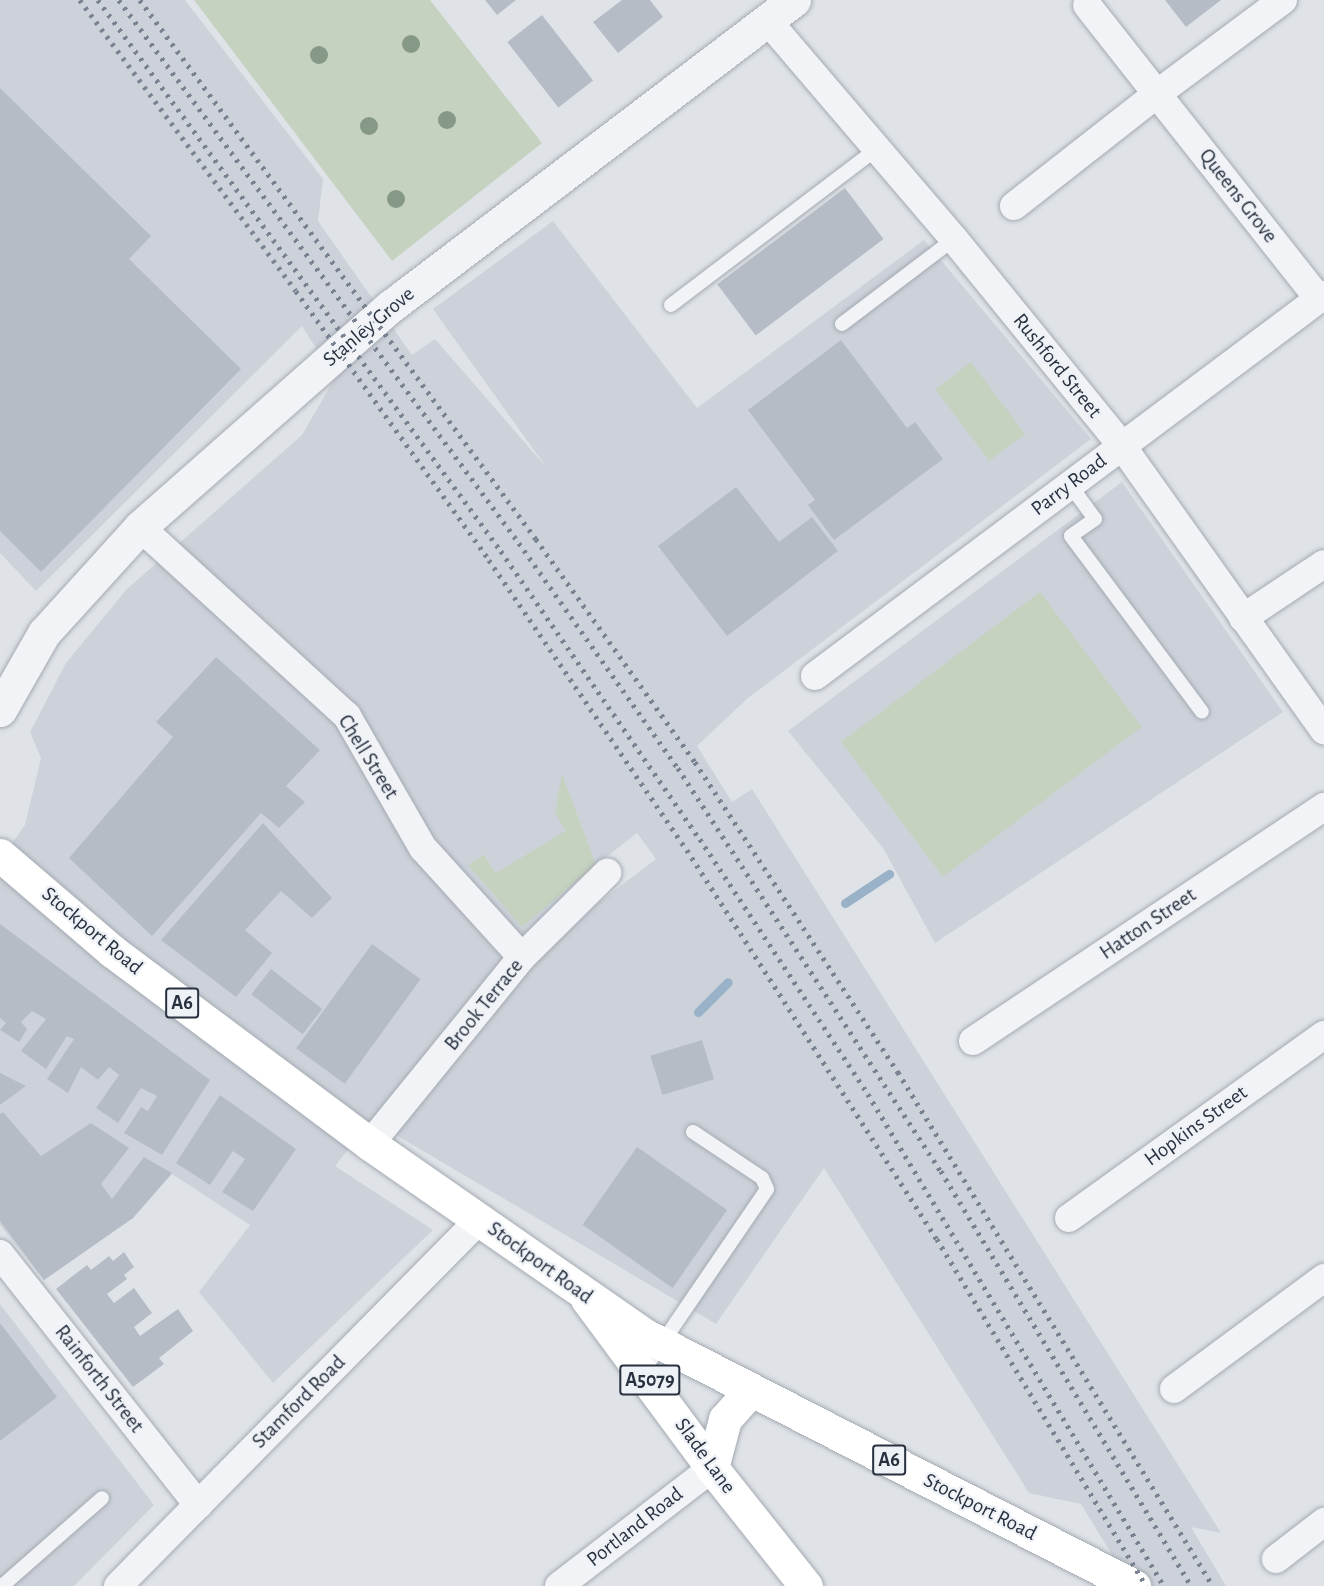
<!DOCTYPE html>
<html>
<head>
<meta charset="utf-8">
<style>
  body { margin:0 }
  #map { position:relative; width:1324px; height:1586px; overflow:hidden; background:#dfe3e8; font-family:"Alegreya Sans",sans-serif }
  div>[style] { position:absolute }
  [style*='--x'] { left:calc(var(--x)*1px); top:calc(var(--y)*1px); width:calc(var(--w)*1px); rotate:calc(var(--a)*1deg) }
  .built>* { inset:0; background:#cdd2da }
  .green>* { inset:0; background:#c5d2c0; transform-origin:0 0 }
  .stream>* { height:9px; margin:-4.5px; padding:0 4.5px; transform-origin:4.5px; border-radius:4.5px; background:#99b2c8 }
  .building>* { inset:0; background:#b6bcc5; transform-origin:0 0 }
  .roads { filter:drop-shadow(0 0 2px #a4aab2) drop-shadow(0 0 2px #a4aab2) }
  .service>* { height:14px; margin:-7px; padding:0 7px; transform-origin:7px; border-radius:7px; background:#f1f3f6 }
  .minor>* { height:28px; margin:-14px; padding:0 14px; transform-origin:14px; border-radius:14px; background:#f1f3f6 }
  .tertiary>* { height:33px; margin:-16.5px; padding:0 16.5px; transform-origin:16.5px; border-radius:16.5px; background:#f1f3f6 }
  .primary>* { height:33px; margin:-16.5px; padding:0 16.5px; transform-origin:16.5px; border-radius:16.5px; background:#fff }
  .trunk>* { height:33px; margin:-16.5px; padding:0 16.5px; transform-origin:16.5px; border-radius:16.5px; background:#fff }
  .rail>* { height:4.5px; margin-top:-2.25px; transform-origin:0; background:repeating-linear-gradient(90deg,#788291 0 3px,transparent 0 9px) }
  .trees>* { width:18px; height:18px; margin:-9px; border-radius:50%; background:#869886 }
  span { translate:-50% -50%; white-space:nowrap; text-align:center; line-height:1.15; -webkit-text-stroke:4.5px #eef1f6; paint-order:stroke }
  .shield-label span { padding:2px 4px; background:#eef1f6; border:2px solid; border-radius:4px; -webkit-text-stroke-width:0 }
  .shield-label { font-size:20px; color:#28313f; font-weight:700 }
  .street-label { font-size:21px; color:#28313f }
</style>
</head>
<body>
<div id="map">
  <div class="built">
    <i style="clip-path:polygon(0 0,185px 0,323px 179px,318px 221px,412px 355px,435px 339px,546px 467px,433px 309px,553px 221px,697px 408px,924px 240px,1091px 439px,748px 698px,697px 746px,732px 802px,752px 789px,1221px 1533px,1191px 1527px,1226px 1586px,1131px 1586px,1081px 1504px,1029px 1493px,824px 1168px,716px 1324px,391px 1132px,552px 938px,656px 859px,637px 833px,596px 865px,503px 959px,335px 1166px,433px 1230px,273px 1383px,199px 1292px,250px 1225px,172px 1174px,133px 1218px,44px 1280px,0 1225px,0 860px,25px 825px,41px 758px,30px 732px,66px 663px,126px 590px,302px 435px,335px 378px,302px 326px,36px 591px,0 553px)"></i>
    <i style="clip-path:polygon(1122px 482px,1283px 712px,935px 943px,883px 848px,788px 731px)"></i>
    <i style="clip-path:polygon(0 1304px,154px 1505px,74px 1586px,0 1586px)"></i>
  </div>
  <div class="green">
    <i style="clip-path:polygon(194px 0,430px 0,542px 143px,392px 261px)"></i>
    <i style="left:971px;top:362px;width:90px;height:45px;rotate:53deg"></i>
    <i style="left:1040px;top:592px;width:169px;height:249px;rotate:53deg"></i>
    <i style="clip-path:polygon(562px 774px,596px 865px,522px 927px,468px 865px,484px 855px,496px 873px,565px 831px,555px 812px)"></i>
  </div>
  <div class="stream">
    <i style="--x:845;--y:903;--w:53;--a:-33.4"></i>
    <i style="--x:698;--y:1012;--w:42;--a:-45"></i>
  </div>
  <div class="building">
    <i style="clip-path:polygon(485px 0,516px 0,497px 15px)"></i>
    <i style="clip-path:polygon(622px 0,650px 0,663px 17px,618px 53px,593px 22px)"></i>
    <i style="clip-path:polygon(1165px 0,1221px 0,1186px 27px)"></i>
    <i style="left:542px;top:15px;width:83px;height:44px;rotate:52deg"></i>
    <i style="clip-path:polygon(0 88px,151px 236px,129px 259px,241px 369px,41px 572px,0 531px)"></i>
    <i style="left:845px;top:188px;width:64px;height:160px;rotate:53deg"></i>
    <i style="clip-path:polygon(841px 340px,907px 428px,915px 422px,943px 459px,834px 540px,808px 505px,815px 500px,748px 410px)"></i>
    <i style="clip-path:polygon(736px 487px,779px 542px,812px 517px,838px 551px,727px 636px,658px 546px)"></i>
    <i style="clip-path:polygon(216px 657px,320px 750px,286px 786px,305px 802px,279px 828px,261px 813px,152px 936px,69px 858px,173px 737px,156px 722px)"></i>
    <i style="clip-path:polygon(263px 823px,332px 898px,312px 918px,281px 891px,245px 930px,272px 953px,236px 997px,161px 940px)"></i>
    <i style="clip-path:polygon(0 924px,210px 1080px,162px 1155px,124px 1133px,141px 1107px,148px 1111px,157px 1096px,141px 1088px,118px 1123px,96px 1108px,119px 1075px,109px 1067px,98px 1080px,81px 1067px,68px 1093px,47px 1079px,74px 1039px,67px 1036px,46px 1069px,21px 1051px,46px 1019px,32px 1011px,21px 1022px,27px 1029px,19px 1042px,0 1030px,6px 1023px,0 1018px)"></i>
    <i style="left:372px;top:944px;width:60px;height:129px;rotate:36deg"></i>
    <i style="left:271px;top:969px;width:65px;height:32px;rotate:38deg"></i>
    <i style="left:702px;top:1040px;width:41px;height:54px;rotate:73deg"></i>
    <i style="clip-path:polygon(0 1073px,26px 1086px,0 1105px)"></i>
    <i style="clip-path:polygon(220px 1095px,296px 1149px,253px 1211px,222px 1192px,245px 1159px,233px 1151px,210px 1185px,176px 1163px)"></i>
    <i style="clip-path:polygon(3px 1112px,41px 1156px,91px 1123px,129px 1148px,101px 1184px,112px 1199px,144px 1157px,172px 1173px,133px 1218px,44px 1280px,0 1221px,0 1114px)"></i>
    <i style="left:637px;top:1147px;width:110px;height:95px;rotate:35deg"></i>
    <i style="clip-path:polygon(124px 1252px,134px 1267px,124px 1275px,127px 1279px,107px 1294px,114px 1303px,134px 1288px,152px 1313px,134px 1327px,140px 1336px,178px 1309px,193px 1331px,159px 1358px,164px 1364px,133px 1387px,56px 1289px,87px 1265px,91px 1270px,109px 1256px,113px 1261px)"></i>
    <i style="clip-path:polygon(0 1323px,57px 1397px,0 1441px)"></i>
  </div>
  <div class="roads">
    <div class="service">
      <i style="--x:671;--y:305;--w:256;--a:-37.2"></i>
      <i style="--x:842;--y:324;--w:141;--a:-37.2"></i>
      <i style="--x:1070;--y:485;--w:42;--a:53.7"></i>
      <i style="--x:1095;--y:519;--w:29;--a:145"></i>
      <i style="--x:1071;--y:536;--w:219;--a:53.3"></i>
      <i style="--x:643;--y:1371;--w:220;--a:-55.7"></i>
      <i style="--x:767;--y:1189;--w:12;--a:-114"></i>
      <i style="--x:762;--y:1178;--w:83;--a:-146.3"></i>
      <i style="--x:2;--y:1586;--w:133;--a:-41.3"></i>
    </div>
    <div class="minor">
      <i style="--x:1283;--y:0;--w:157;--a:143.3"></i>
      <i style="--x:1157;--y:94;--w:261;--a:51.7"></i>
      <i style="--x:767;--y:20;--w:288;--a:49.5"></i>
      <i style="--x:954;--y:239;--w:267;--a:50.9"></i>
      <i style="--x:1122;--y:446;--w:349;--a:54.6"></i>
      <i style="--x:1014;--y:206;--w:182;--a:-38.1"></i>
      <i style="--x:1157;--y:94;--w:113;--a:-128.2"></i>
      <i style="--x:140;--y:527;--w:280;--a:42.4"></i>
      <i style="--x:347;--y:716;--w:152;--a:60.1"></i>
      <i style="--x:423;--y:848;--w:147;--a:47.8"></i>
      <i style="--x:1243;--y:618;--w:97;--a:-33.7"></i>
      <i style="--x:815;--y:676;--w:636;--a:-36.82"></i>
      <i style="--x:973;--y:1041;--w:422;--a:-33.7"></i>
      <i style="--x:370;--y:1144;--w:241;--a:-50.9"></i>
      <i style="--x:522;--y:957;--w:120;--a:-44.7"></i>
      <i style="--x:1069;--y:1218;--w:314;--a:-35.7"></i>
      <i style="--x:0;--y:1254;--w:320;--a:51.7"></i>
      <i style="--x:1174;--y:1389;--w:187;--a:-36.5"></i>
      <i style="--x:1276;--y:1559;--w:61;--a:-37.6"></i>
      <i style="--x:118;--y:1586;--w:515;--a:-45.39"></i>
      <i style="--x:559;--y:1586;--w:193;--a:-37.6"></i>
    </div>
    <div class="tertiary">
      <i style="--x:0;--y:710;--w:89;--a:-60.3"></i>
      <i style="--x:44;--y:633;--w:143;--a:-47.8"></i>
      <i style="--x:140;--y:527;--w:334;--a:-41.4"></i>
      <i style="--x:391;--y:306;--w:506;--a:-37.21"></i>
    </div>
    <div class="primary">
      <i style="--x:587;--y:1299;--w:210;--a:53.5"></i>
      <i style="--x:712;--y:1468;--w:151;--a:51.5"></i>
      <i style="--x:712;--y:1468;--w:51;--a:-75.1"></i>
      <i style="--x:725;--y:1419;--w:38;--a:-48"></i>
    </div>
    <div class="trunk">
      <i style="--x:0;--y:855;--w:148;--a:40.6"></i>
      <i style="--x:112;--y:951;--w:322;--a:36.8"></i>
      <i style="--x:370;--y:1144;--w:333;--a:34.8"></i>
      <i style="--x:643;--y:1334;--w:552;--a:27.17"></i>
    </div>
  </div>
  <div class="rail">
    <i style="--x:80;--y:0;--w:362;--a:53.4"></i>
    <i style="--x:296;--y:291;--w:331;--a:54.3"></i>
    <i style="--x:489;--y:560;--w:351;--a:55.7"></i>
    <i style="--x:687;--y:850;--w:462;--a:57.3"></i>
    <i style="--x:937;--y:1239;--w:405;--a:58.9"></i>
    <i style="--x:98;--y:0;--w:683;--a:53.82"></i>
    <i style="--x:501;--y:551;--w:350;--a:55.4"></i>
    <i style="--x:700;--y:839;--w:305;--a:56.6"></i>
    <i style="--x:868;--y:1094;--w:574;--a:58.97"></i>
    <i style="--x:119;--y:0;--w:674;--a:53.62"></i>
    <i style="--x:519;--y:543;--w:276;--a:54.8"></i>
    <i style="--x:678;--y:768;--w:481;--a:56.9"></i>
    <i style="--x:941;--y:1171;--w:484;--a:58.9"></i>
    <i style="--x:140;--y:0;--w:669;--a:53.7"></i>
    <i style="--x:536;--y:539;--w:274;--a:54.5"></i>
    <i style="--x:695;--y:762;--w:371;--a:56.8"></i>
    <i style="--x:898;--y:1072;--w:603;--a:58.5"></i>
  </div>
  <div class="trees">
    <i style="left:411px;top:44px"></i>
    <i style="left:319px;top:55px"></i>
    <i style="left:447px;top:120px"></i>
    <i style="left:369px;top:126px"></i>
    <i style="left:396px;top:199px"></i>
  </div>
  <div class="shield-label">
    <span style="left:182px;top:1003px">A6</span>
    <span style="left:650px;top:1380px">A5079</span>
    <span style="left:889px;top:1460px">A6</span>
  </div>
  <div class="street-label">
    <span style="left:1238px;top:196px;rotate:52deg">Queens Grove</span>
    <span style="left:369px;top:327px;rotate:-40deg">Stanley Grove</span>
    <span style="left:1057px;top:366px;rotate:51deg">Rushford Street</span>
    <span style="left:1069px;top:485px;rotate:-37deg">Parry Road</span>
    <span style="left:368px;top:757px;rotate:58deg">Chell Street</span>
    <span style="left:1148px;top:924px;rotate:-34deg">Hatton Street</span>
    <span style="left:92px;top:931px;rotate:40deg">Stockport Road</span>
    <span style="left:484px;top:1005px;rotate:-51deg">Brook Terrace</span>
    <span style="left:1196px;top:1126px;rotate:-36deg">Hopkins Street</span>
    <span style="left:540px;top:1263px;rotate:36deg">Stockport Road</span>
    <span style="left:99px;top:1379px;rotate:52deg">Rainforth Street</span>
    <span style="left:299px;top:1402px;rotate:-45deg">Stamford Road</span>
    <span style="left:705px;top:1456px;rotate:54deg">Slade Lane</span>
    <span style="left:980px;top:1507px;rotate:27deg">Stockport Road</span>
    <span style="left:635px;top:1527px;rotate:-38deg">Portland Road</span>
  </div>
</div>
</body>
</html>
